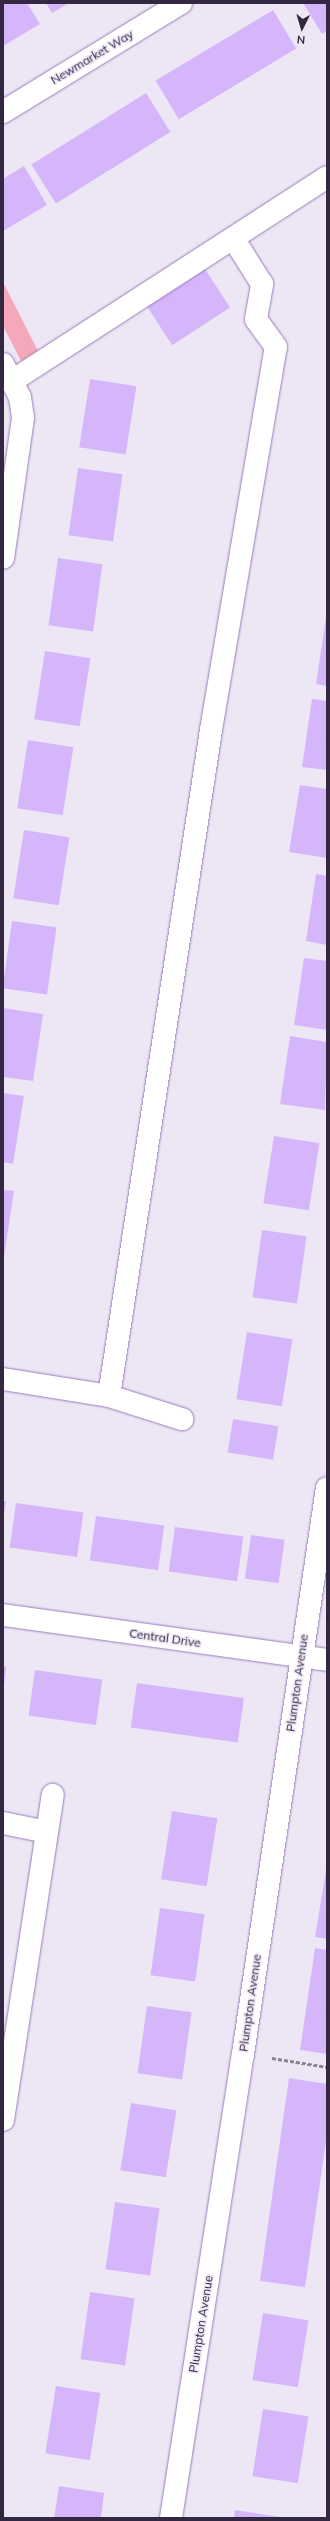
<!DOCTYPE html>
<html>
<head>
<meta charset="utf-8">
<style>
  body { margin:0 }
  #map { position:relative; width:330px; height:2521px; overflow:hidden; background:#ede7f5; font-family:Mulish,sans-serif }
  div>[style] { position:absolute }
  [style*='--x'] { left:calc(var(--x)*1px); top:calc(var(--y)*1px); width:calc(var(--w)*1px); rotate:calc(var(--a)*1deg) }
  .green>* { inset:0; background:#f5a8b9 }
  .building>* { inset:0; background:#d6b6fa; transform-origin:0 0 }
  .path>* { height:2.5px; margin-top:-1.25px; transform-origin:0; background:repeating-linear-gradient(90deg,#8b8196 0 4px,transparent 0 6px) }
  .roads { filter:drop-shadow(0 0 1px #997bbb) drop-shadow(0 0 1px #997bbb) }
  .minor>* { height:22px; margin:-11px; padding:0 11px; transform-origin:11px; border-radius:11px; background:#fff }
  span { translate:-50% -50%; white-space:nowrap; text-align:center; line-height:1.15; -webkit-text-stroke:3px #ede7f5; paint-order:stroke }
  .street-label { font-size:12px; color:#342742 }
  .frame { position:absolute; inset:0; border:4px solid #342742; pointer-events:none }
  .north { position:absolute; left:282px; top:8px; width:40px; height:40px; -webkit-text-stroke:3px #ede7f5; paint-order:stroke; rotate:185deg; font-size:11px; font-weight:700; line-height:16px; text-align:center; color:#342742 }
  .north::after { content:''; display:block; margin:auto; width:14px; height:18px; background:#342742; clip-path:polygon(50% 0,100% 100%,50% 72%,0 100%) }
</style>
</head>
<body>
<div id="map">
  <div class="green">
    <i style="clip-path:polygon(3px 282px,38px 351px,21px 361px,3px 326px)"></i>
  </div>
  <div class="building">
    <i style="clip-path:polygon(3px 3px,27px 3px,40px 24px,3px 46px)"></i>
    <i style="clip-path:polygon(46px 3px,69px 3px,52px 13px)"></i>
    <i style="clip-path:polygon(303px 3px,327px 3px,327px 31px,322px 34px)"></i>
    <i style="left:273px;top:10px;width:45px;height:137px;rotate:59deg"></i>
    <i style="left:146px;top:93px;width:46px;height:135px;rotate:58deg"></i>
    <i style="clip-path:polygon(24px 166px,47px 205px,3px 231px,3px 179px)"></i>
    <i style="left:205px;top:269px;width:46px;height:69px;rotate:57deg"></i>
    <i style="left:90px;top:379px;width:47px;height:69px;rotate:9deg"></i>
    <i style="left:78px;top:468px;width:45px;height:68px;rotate:8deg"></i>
    <i style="left:58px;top:558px;width:45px;height:68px;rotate:8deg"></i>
    <i style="clip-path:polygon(326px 617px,327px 617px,327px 686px,316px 684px)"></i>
    <i style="left:45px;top:651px;width:46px;height:69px;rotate:9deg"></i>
    <i style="clip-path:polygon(312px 699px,327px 701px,327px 770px,302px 767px)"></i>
    <i style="left:28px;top:740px;width:46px;height:69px;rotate:9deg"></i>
    <i style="clip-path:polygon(300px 785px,327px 789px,327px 858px,289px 852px)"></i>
    <i style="left:24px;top:830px;width:46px;height:69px;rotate:9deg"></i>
    <i style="clip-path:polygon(316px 874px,327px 876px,327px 945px,306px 941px)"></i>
    <i style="left:12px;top:921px;width:45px;height:68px;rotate:8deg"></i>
    <i style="clip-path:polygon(304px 958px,327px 961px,327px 1030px,294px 1025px)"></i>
    <i style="clip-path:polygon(3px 1008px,43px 1014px,33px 1081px,3px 1077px)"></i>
    <i style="clip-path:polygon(290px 1036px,327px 1042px,325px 1110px,280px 1104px)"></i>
    <i style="clip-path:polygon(3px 1093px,24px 1096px,13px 1164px,3px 1162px)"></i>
    <i style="left:274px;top:1136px;width:46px;height:68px;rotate:9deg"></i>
    <i style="clip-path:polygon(3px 1190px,14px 1191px,4px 1257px,3px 1257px)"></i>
    <i style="left:262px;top:1230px;width:45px;height:68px;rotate:8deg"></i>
    <i style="left:247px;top:1332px;width:46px;height:68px;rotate:9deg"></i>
    <i style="left:233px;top:1419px;width:46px;height:34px;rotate:9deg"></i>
    <i style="clip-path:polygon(3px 1501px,6px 1501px,4px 1514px,3px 1514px)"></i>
    <i style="left:16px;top:1503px;width:68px;height:45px;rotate:8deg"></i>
    <i style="left:96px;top:1516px;width:69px;height:45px;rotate:8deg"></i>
    <i style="left:175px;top:1527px;width:69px;height:45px;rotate:8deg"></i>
    <i style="left:251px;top:1535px;width:34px;height:44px;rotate:8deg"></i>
    <i style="clip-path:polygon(3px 1666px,6px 1667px,4px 1686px,3px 1686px)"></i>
    <i style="left:35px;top:1670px;width:68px;height:46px;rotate:8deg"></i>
    <i style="left:137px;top:1683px;width:108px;height:45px;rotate:8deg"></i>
    <i style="left:172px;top:1811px;width:46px;height:69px;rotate:9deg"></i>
    <i style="clip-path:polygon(326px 1870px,327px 1870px,327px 1939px,315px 1937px)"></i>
    <i style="left:160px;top:1908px;width:45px;height:68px;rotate:8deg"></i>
    <i style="clip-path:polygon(315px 1948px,327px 1950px,327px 2054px,300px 2050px)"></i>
    <i style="left:147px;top:2006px;width:45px;height:68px;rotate:8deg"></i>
    <i style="clip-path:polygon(289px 2078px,327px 2084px,327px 2134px,305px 2287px,260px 2281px)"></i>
    <i style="left:131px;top:2103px;width:46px;height:68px;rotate:9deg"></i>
    <i style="left:115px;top:2202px;width:45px;height:68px;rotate:8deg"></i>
    <i style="left:90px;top:2292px;width:45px;height:68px;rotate:8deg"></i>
    <i style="left:263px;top:2313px;width:46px;height:68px;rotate:9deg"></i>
    <i style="left:56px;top:2386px;width:45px;height:68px;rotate:9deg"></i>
    <i style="left:263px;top:2409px;width:46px;height:68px;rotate:9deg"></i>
    <i style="clip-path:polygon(59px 2486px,104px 2493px,101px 2518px,54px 2518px)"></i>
    <i style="clip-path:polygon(235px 2510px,280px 2517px,280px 2518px,234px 2518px)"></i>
  </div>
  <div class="path">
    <i style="--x:272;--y:2058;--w:56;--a:9.3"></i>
  </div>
  <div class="roads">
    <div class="minor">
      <i style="--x:3;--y:112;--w:209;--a:-31.5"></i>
      <i style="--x:3;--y:364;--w:37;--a:63"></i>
      <i style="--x:20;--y:397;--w:21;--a:82"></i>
      <i style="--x:23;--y:418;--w:141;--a:98.1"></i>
      <i style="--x:12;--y:381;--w:375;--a:-32.9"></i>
      <i style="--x:3;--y:1379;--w:107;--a:9.1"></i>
      <i style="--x:109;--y:1396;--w:77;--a:17.5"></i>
      <i style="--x:109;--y:1396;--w:674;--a:-81.29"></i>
      <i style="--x:211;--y:730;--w:388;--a:-80.4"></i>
      <i style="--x:276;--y:347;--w:34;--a:-126"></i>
      <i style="--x:256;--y:319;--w:36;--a:-80"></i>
      <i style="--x:262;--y:284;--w:54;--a:-122.2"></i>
      <i style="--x:3;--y:1615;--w:327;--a:7.9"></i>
      <i style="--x:3;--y:1823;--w:45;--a:11.6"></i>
      <i style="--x:3;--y:2120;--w:329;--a:-81.3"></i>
      <i style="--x:171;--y:2518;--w:470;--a:-81.2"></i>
      <i style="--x:243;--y:2054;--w:572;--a:-81.56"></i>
    </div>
  </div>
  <div class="street-label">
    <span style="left:92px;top:57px;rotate:-31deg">Newmarket Way</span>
    <span style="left:165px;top:1638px;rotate:8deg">Central Drive</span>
    <span style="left:297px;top:1683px;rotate:-82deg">Plumpton Avenue</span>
    <span style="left:250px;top:2003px;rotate:-82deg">Plumpton Avenue</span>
    <span style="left:201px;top:2324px;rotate:-81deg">Plumpton Avenue</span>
  </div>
  <div class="frame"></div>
  <div class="north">N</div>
</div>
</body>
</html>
